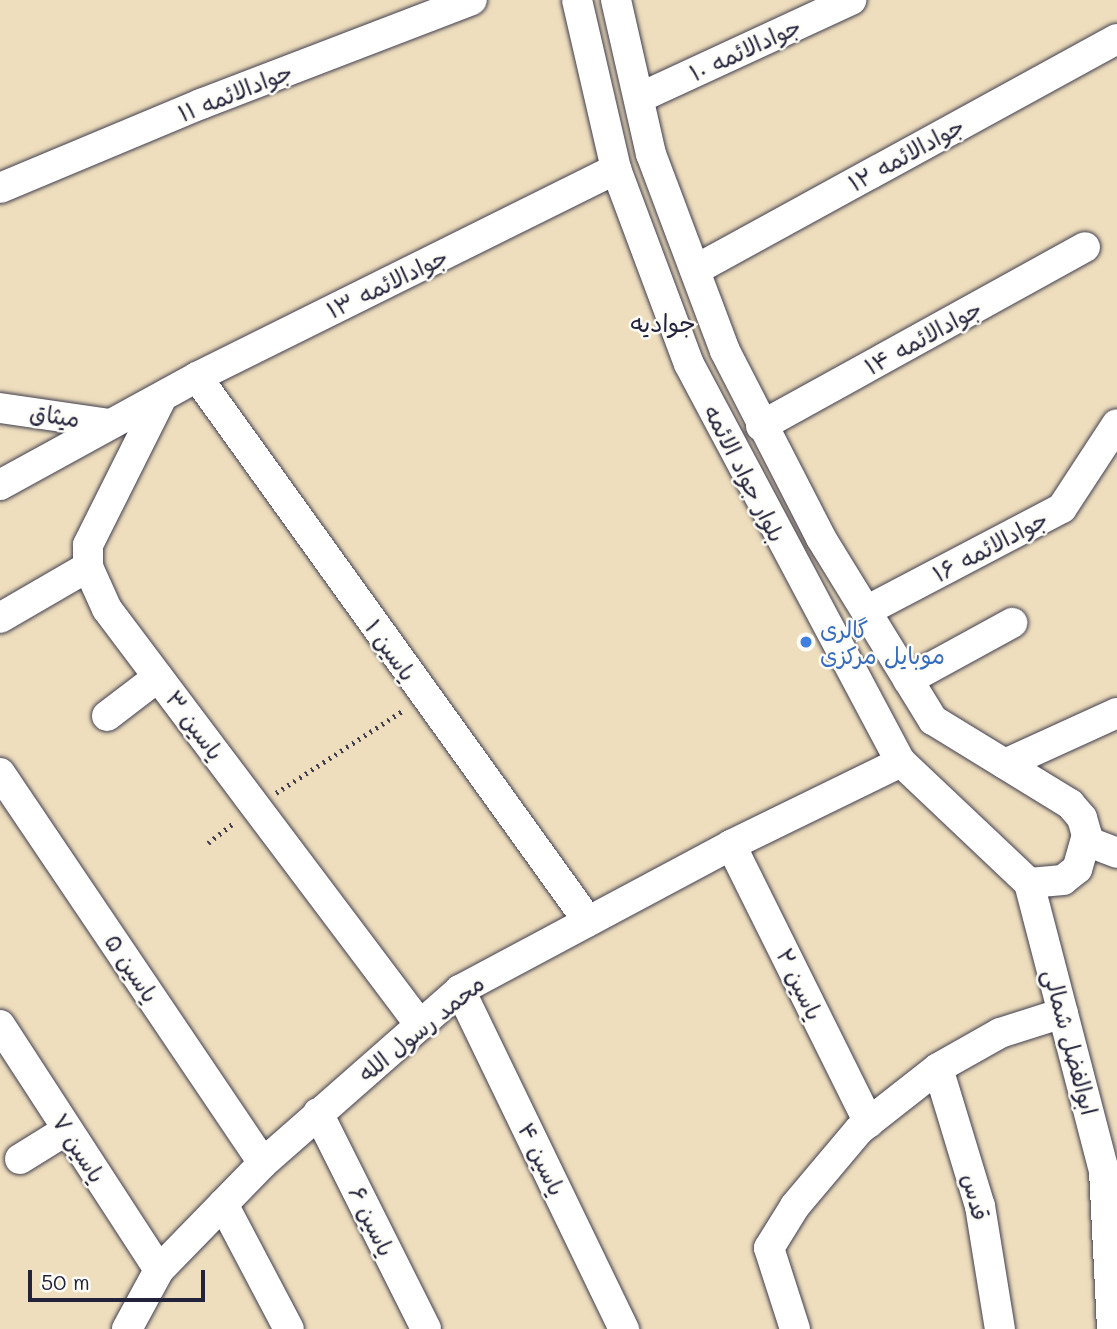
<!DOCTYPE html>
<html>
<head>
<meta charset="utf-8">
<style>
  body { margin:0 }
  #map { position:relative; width:1117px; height:1329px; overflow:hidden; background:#eedebd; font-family:Mali,"Playpen Sans Arabic",sans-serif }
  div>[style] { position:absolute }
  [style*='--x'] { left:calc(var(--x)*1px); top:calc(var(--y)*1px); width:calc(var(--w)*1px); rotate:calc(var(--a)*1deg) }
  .path>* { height:4.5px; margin-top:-2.25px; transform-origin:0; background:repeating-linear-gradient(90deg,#413e4e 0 2px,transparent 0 7px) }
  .roads { filter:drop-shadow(0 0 2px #413e4e) drop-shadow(0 0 2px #413e4e) }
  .minor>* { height:30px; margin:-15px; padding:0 15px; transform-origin:15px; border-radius:15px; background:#fff }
  .dots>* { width:19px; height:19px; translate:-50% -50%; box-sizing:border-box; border:4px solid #fdfcf7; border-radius:50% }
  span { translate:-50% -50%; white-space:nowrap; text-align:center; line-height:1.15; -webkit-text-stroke:5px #fdfcf7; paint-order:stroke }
  .street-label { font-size:23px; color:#22223b }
  .shop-label { font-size:23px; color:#366cbe }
  .left { translate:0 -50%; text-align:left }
  .neighbourhood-label { font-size:24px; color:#22223b }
  .scale { position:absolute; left:28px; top:1270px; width:177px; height:32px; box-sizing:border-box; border:4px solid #22223b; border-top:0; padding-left:9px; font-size:21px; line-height:24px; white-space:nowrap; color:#22223b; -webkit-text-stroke:5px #fdfcf7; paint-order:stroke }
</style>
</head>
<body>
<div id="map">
  <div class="path">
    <i style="--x:276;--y:793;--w:153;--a:-33"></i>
    <i style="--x:208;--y:843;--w:34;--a:-38"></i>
  </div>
  <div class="roads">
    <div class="minor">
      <i style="--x:577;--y:0;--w:173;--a:77"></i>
      <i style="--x:616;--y:169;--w:208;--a:69.5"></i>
      <i style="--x:689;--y:364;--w:451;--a:62"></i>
      <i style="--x:901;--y:762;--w:176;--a:43.4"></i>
      <i style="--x:616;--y:0;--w:158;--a:77.2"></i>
      <i style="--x:651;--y:154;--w:210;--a:69.4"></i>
      <i style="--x:725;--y:351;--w:210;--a:62.8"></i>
      <i style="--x:821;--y:538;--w:214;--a:58.4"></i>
      <i style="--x:933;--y:720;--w:161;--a:31.5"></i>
      <i style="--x:1070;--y:804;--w:18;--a:49"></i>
      <i style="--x:1082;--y:818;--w:18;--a:74"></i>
      <i style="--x:1087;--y:835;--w:35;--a:106"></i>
      <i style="--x:1077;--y:869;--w:18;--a:142"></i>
      <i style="--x:1063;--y:880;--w:34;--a:175"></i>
      <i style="--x:639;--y:98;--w:234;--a:-24.8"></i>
      <i style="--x:0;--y:188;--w:218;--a:-22.7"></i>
      <i style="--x:201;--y:104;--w:290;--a:-21"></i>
      <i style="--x:695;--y:270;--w:481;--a:-28.7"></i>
      <i style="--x:197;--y:377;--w:670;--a:54.29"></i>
      <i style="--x:160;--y:401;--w:161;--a:116.6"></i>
      <i style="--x:88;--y:545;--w:22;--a:90"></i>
      <i style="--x:88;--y:567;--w:46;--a:65.7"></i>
      <i style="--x:107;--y:609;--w:521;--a:53.04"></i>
      <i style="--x:0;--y:408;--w:111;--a:8.3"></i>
      <i style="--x:761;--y:426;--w:370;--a:-28.9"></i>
      <i style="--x:0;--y:485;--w:225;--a:-28.7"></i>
      <i style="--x:197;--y:377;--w:468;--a:-26.4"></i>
      <i style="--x:866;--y:611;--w:221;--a:-27.7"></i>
      <i style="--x:1062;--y:508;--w:100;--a:-56.8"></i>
      <i style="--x:0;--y:618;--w:102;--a:-30.1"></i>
      <i style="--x:908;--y:680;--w:119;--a:-28.7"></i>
      <i style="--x:107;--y:716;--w:64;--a:-37.4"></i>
      <i style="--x:1005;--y:764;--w:123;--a:-24.5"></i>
      <i style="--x:0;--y:773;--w:470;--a:56"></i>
      <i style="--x:1086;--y:841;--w:33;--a:21"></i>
      <i style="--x:731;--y:845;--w:310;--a:63.6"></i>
      <i style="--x:1029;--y:883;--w:297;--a:75.4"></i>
      <i style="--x:1104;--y:1170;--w:159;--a:87.1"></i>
      <i style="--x:460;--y:990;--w:377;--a:64.2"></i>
      <i style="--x:0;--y:1025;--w:292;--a:57"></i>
      <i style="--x:938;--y:1068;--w:144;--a:73.1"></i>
      <i style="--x:980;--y:1206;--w:125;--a:80.8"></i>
      <i style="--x:318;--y:1113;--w:241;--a:63.4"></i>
      <i style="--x:20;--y:1159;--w:55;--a:-31.7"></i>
      <i style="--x:223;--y:1204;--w:141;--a:62.2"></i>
      <i style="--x:127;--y:1329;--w:67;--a:-61.5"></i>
      <i style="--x:159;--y:1270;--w:149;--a:-45.8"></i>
      <i style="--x:263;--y:1163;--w:262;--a:-41.3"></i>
      <i style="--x:460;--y:990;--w:307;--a:-28.1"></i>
      <i style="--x:731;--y:845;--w:189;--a:-26"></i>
      <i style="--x:795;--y:1329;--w:85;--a:-107.8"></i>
      <i style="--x:769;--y:1248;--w:49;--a:-58.2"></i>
      <i style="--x:795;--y:1206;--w:99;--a:-49.9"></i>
      <i style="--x:859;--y:1130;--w:100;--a:-38.1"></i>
      <i style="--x:938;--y:1068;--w:71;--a:-29.4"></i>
      <i style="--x:1000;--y:1033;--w:66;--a:-17.6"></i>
    </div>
  </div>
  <div class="dots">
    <i style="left:806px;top:642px;background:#3f7fe0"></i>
  </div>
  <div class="street-label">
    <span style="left:745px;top:49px;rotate:-25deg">جوادالائمه ۱۰</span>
    <span style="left:235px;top:92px;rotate:-22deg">جوادالائمه ۱۱</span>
    <span style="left:906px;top:154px;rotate:-29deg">جوادالائمه ۱۲</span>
    <span style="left:387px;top:283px;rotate:-26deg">جوادالائمه ۱۳</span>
    <span style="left:923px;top:337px;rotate:-29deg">جوادالائمه ۱۴</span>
    <span style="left:55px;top:415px;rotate:9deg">میثاق</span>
    <span style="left:745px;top:473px;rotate:63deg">بلوار جواد الائمه</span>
    <span style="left:990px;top:546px;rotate:-28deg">جوادالائمه ۱۶</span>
    <span style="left:391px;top:650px;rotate:54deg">یاسین ۱</span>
    <span style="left:195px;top:725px;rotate:53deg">یاسین ۳</span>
    <span style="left:132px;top:968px;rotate:56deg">یاسین ۵</span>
    <span style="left:800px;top:984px;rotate:64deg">یاسین ۲</span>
    <span style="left:421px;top:1028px;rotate:-39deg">محمد رسول الله</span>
    <span style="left:1071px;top:1042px;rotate:75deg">ابوالفضل شمالی</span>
    <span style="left:79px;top:1148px;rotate:57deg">یاسین ۷</span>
    <span style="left:542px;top:1159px;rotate:64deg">یاسین ۴</span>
    <span style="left:976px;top:1197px;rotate:76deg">قدس</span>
    <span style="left:372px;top:1221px;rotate:64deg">یاسین ۶</span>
  </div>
  <div class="shop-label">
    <span class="left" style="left:820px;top:642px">گالری<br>موبایل مرکزی</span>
  </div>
  <div class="neighbourhood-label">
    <span style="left:663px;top:323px">جوادیه</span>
  </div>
  <div class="scale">50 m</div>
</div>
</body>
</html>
